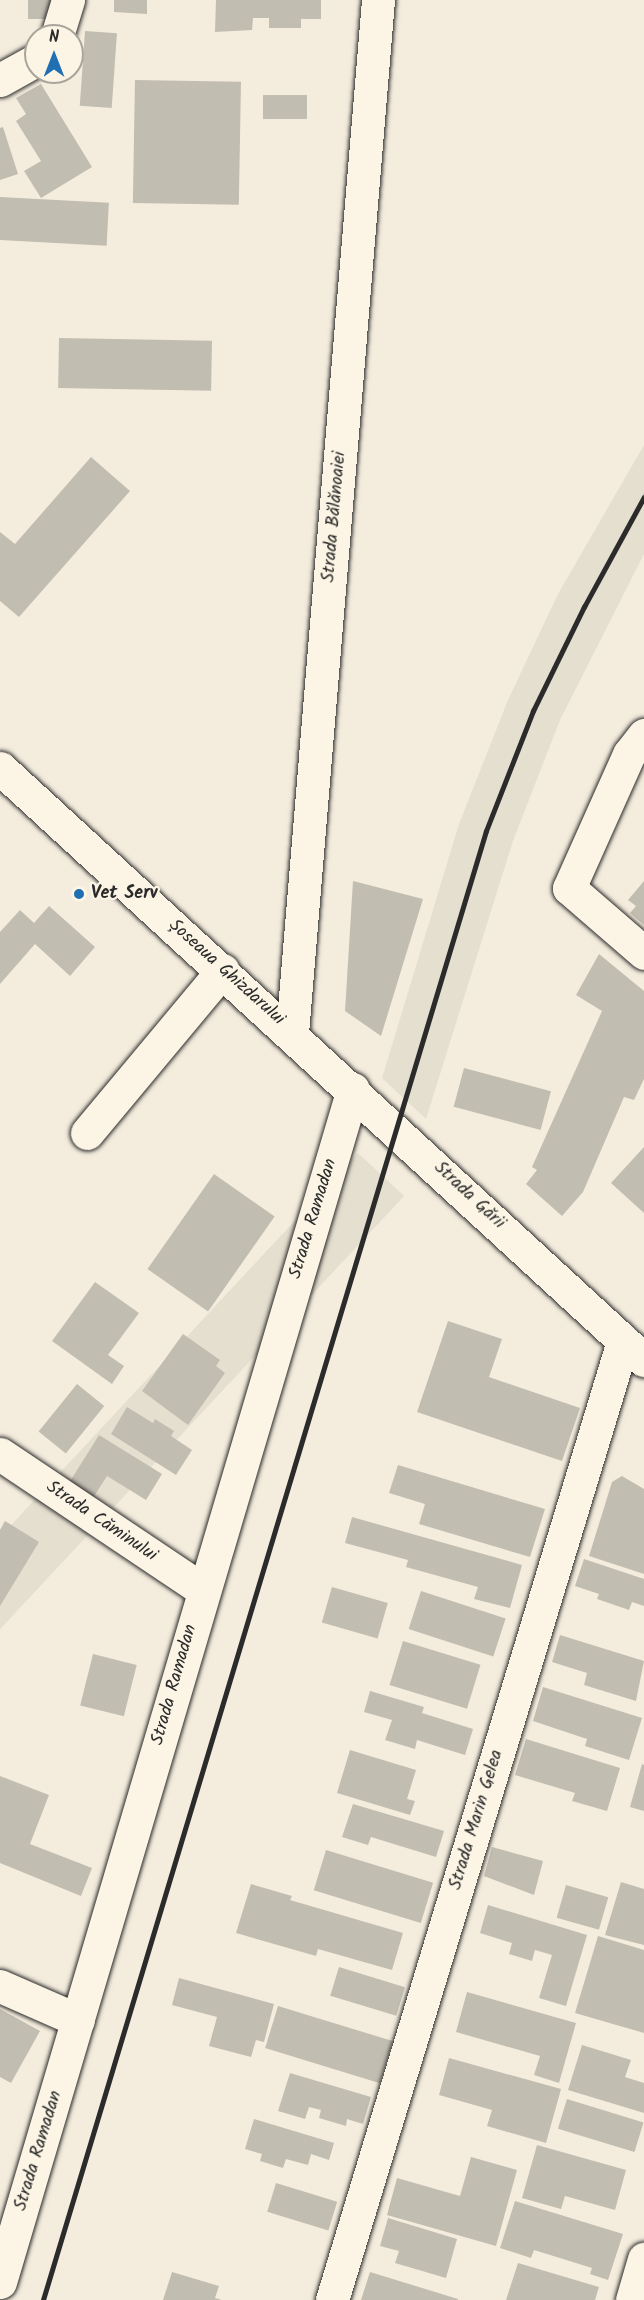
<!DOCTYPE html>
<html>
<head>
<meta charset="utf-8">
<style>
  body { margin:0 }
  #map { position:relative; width:644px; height:2300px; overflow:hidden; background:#f4edde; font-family:Kalam,sans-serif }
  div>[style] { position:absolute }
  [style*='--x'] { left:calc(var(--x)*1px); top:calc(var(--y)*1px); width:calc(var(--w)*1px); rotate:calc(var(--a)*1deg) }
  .built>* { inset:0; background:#e5dfd0; transform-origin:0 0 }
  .building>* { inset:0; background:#c2bdb1; transform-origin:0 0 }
  .roads { filter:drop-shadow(0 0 2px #2b2b2b) drop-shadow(0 0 2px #2b2b2b) }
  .minor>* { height:33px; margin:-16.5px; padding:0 16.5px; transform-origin:16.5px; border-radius:16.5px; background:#fcf5e5 }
  .major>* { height:33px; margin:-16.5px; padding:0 16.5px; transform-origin:16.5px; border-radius:16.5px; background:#fcf5e5 }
  .rail>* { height:4.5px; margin:-2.25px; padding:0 2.25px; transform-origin:2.25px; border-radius:2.25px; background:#2b2b2b }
  .dots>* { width:16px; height:16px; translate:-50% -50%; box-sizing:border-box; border:3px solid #fcf5e5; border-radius:50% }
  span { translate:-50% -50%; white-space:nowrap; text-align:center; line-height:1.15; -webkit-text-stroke:4.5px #fcf5e5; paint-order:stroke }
  .street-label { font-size:18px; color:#2b2b2b }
  .poi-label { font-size:18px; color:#2b2b2b; font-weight:700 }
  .left { translate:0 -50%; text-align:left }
  .north { position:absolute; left:24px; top:24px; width:60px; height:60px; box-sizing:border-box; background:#fcf5e5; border:2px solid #a8a49b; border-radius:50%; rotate:0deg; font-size:16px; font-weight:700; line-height:24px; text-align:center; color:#2b2b2b }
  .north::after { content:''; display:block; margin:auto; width:21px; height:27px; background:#1f6fb2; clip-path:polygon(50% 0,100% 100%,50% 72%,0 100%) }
</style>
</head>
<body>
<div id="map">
  <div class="built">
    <i style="clip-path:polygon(644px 445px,644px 554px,560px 720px,513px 841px,426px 1119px,382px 1078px,459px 824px,508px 700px,558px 594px)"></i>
    <i style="left:358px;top:1153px;width:63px;height:1197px;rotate:43deg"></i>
  </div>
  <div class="building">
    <i style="left:28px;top:0;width:26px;height:19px"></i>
    <i style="clip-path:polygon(114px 0,147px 0,147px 14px,114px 12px)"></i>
    <i style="clip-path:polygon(216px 0,321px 0,321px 19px,301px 19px,301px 28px,269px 28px,269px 18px,253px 18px,252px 30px,215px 32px)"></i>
    <i style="left:85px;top:31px;width:32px;height:75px;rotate:4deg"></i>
    <i style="left:135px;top:80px;width:106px;height:123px;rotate:1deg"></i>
    <i style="clip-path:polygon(41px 84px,92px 167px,41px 198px,24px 171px,41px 161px,16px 121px,26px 114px,16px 98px)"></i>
    <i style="left:263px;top:95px;width:44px;height:24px"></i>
    <i style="clip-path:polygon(3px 127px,18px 174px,0 180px,0 128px)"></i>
    <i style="left:0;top:197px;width:109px;height:43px;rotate:3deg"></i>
    <i style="left:59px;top:338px;width:153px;height:50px;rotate:1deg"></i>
    <i style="clip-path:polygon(91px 457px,130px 491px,19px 617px,0 601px,0 532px,15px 544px)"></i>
    <i style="clip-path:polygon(353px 881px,423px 899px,381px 1036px,345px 1011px)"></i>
    <i style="clip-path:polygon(644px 881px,644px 925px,630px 913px,636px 906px,628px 900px)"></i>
    <i style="clip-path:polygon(49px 906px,95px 947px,70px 976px,35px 944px,0 984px,0 932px,20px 910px,34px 923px)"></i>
    <i style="clip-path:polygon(599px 954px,644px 991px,644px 1079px,634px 1100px,624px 1097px,583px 1192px,562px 1216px,526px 1184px,537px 1170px,532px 1167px,602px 1011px,576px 995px)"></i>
    <i style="left:464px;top:1068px;width:90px;height:40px;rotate:15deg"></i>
    <i style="clip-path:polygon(644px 1147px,644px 1213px,611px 1183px)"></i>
    <i style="left:214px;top:1174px;width:74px;height:116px;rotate:35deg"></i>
    <i style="clip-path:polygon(95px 1282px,139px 1313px,108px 1355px,124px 1366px,112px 1384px,52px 1341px)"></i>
    <i style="clip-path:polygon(448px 1321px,502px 1339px,489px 1377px,580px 1408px,562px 1461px,417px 1412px)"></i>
    <i style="clip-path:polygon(183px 1334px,220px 1360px,216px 1366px,225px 1373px,188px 1425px,142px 1391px)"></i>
    <i style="left:77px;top:1384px;width:35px;height:61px;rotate:39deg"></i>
    <i style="clip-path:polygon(127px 1407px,153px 1423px,155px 1419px,174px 1431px,171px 1436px,192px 1450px,176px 1475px,111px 1434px)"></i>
    <i style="clip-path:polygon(99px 1435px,162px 1474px,146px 1500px,107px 1476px,93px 1498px,69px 1483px)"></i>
    <i style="clip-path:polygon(398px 1465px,545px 1509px,530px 1557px,419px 1524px,425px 1504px,389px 1493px)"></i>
    <i style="clip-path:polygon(622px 1476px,644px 1489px,644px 1574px,589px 1556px,612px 1482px)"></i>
    <i style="clip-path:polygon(352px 1517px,522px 1565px,510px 1608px,474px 1599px,478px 1587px,406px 1567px,408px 1560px,345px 1543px)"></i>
    <i style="clip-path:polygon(5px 1521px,39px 1542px,0 1606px,0 1530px)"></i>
    <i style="clip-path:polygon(584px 1559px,644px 1579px,644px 1606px,632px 1602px,629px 1610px,597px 1599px,599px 1594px,575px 1586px)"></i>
    <i style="left:332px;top:1587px;width:58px;height:37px;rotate:16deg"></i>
    <i style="left:421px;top:1591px;width:89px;height:40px;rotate:18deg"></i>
    <i style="clip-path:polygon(560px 1635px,644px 1661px,636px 1701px,584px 1685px,587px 1673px,552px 1662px)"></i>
    <i style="left:403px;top:1641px;width:81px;height:46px;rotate:17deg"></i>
    <i style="left:93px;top:1654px;width:45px;height:53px;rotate:14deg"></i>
    <i style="clip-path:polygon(543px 1687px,642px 1718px,629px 1760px,585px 1746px,587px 1739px,533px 1721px)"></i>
    <i style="clip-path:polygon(370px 1691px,424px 1707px,422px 1713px,473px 1729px,465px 1755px,417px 1740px,415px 1749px,385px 1740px,392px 1720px,364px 1712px)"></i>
    <i style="clip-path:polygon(526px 1739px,620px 1768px,607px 1811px,572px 1801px,575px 1793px,515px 1775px)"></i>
    <i style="clip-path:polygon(350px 1750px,416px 1770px,407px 1799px,415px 1801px,410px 1815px,337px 1793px)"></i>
    <i style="clip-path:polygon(642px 1764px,644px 1765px,644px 1811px,630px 1807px)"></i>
    <i style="clip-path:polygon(0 1776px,49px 1795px,30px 1844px,92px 1868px,81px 1896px,0 1863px)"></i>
    <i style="clip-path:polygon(353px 1804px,444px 1831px,436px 1857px,371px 1837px,368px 1845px,342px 1837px)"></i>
    <i style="clip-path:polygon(492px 1847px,543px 1861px,534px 1895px,484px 1876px)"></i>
    <i style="left:326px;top:1850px;width:112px;height:42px;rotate:17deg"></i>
    <i style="clip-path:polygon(621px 1882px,644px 1889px,644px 1945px,605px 1935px)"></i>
    <i style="clip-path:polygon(251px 1884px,292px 1896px,290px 1900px,403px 1933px,392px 1970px,318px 1949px,316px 1956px,236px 1933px)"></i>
    <i style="left:566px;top:1885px;width:44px;height:34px;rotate:16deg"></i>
    <i style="clip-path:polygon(488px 1905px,587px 1935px,566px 2006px,539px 1998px,552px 1955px,535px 1950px,532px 1961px,509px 1954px,512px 1943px,480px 1933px)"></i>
    <i style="clip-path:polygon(598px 1936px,644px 1950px,644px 2033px,575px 2013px)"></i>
    <i style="left:339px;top:1967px;width:69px;height:30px;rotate:17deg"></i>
    <i style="clip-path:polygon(179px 1978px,274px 2004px,264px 2042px,256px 2040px,251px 2057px,209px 2046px,217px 2017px,172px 2005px)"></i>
    <i style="clip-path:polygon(467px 1992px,576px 2023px,559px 2083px,534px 2075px,540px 2056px,456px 2032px)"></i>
    <i style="left:278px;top:2006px;width:120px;height:44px;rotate:17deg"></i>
    <i style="clip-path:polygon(0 2009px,40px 2031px,11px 2083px,0 2077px)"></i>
    <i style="clip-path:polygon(582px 2045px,631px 2060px,625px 2077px,644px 2083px,644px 2113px,568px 2090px)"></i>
    <i style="clip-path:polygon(449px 2058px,561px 2089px,546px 2143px,487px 2126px,492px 2110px,439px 2095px)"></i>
    <i style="clip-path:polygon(290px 2073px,371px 2097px,363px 2124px,347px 2119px,346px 2126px,319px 2118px,321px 2110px,309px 2107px,305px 2119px,278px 2111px)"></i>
    <i style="left:567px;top:2099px;width:80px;height:31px;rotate:17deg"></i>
    <i style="clip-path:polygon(254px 2119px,334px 2143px,329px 2160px,311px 2154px,308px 2165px,286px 2159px,283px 2168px,260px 2161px,262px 2154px,245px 2149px)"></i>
    <i style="clip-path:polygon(537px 2145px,626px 2170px,615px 2210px,565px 2196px,561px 2209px,522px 2198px)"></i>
    <i style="clip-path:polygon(471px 2157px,517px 2170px,496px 2246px,387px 2215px,397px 2178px,460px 2196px)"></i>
    <i style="left:276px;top:2183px;width:64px;height:30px;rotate:17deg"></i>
    <i style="clip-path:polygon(515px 2201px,623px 2234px,608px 2280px,590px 2274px,592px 2268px,534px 2250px,531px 2258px,500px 2248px)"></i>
    <i style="clip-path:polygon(388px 2218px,457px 2239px,446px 2278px,395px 2263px,399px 2251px,380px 2246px)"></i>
    <i style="clip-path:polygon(518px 2263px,599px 2287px,595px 2300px,506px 2300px)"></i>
    <i style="clip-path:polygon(172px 2272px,219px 2286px,215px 2298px,222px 2300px,163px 2300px)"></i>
    <i style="clip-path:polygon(370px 2272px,458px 2299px,458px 2300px,361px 2300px)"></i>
  </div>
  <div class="roads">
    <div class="minor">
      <i style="--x:57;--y:36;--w:38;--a:-73"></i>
      <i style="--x:0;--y:80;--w:41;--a:-29.1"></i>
      <i style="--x:644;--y:735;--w:24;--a:128"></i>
      <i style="--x:629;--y:754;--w:147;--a:114.1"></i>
      <i style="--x:569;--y:888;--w:99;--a:40.9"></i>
      <i style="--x:87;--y:1133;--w:212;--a:-50.2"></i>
      <i style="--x:0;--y:1454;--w:244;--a:33.8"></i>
      <i style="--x:0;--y:1986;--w:85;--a:23.6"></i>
      <i style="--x:0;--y:2282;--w:1244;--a:-73.52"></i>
      <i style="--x:332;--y:2300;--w:1002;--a:-73.12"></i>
      <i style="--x:632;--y:2300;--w:43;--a:-73.7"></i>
    </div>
    <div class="major">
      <i style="--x:0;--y:768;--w:875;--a:42.59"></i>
      <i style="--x:292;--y:1033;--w:1037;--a:-85.24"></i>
    </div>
  </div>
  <div class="rail">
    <i style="--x:43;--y:2300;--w:1534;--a:-73.22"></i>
    <i style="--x:486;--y:831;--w:129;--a:-68.6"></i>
    <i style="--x:533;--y:711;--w:116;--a:-63.9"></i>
    <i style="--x:584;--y:607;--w:125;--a:-61.4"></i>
  </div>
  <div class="dots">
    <i style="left:79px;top:894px;background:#1f6fb2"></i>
  </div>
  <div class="street-label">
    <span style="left:335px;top:517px;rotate:-85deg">Strada Bălănoaiei</span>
    <span style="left:226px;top:973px;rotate:42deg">Șoseaua Ghizdarului</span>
    <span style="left:469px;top:1196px;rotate:43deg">Strada Gării</span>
    <span style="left:314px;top:1219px;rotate:-73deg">Strada Ramadan</span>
    <span style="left:101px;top:1522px;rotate:34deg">Strada Căminului</span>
    <span style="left:175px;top:1685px;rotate:-74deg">Strada Ramadan</span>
    <span style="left:477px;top:1820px;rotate:-73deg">Strada Marin Gelea</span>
    <span style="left:39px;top:2151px;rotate:-73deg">Strada Ramadan</span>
  </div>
  <div class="poi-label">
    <span class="left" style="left:91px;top:894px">Vet Serv</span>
  </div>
  <div class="north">N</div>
</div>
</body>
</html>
